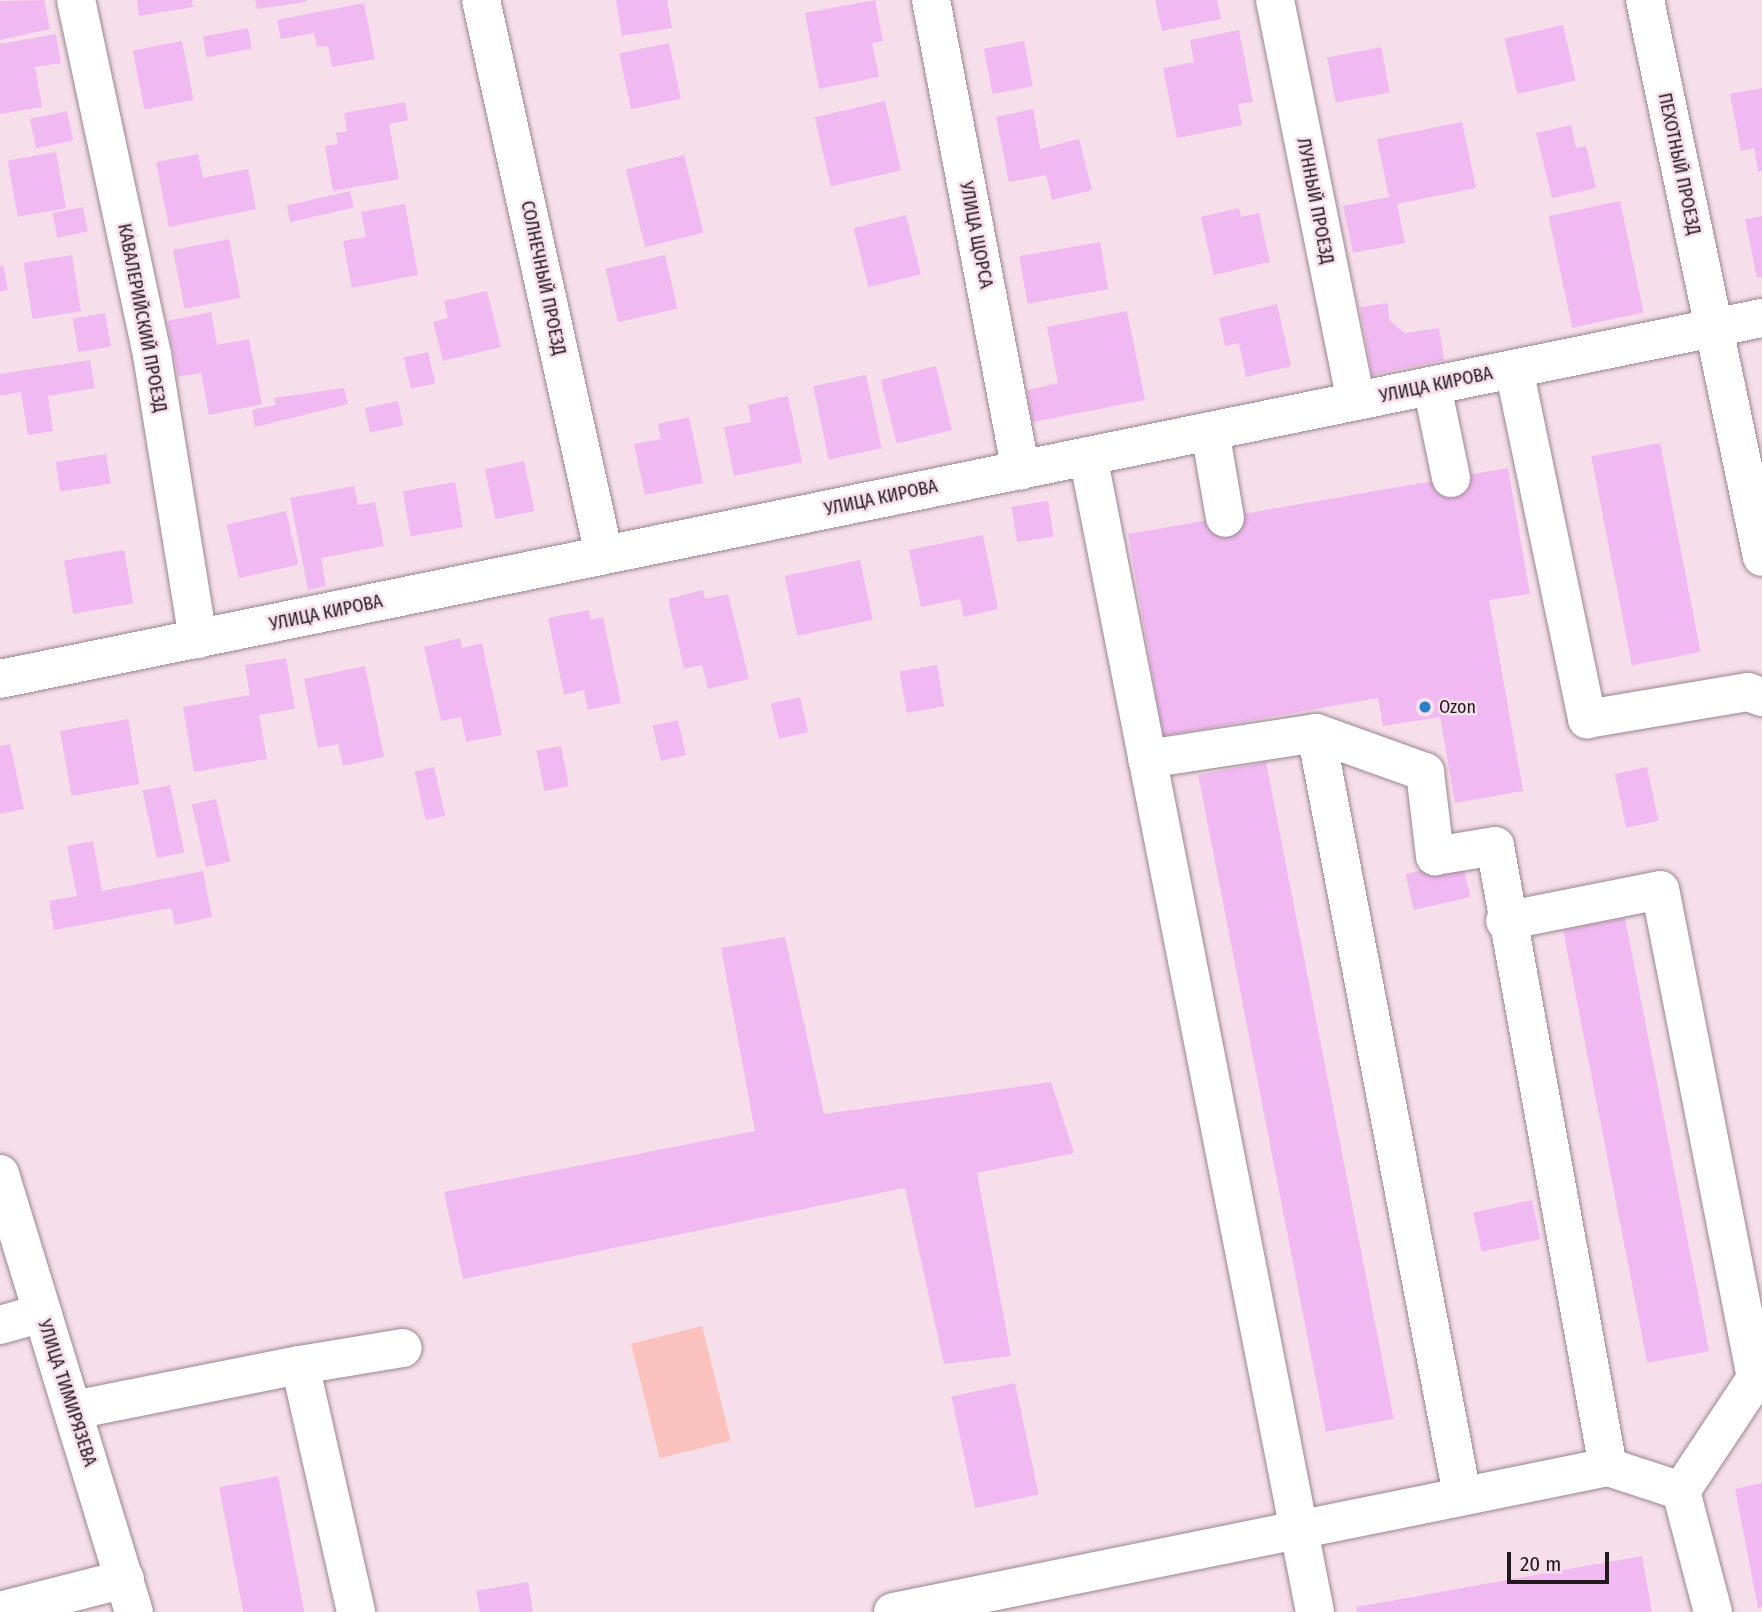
<!DOCTYPE html>
<html>
<head>
<meta charset="utf-8">
<style>
  body { margin:0 }
  #map { position:relative; width:1762px; height:1612px; overflow:hidden; background:#f6dfea; font-family:"Fira Sans Condensed",sans-serif }
  div>[style] { position:absolute }
  [style*='--x'] { left:calc(var(--x)*1px); top:calc(var(--y)*1px); width:calc(var(--w)*1px); rotate:calc(var(--a)*1deg) }
  .green>* { inset:0; background:#fbc2bd; transform-origin:0 0 }
  .building>* { inset:0; background:#f1b9f1; transform-origin:0 0 }
  .roads { filter:drop-shadow(0 0 2px #9a8690) drop-shadow(0 0 2px #9a8690) }
  .minor>* { height:38px; margin:-19px; padding:0 19px; transform-origin:19px; border-radius:19px; background:#fff }
  .dots>* { width:19px; height:19px; translate:-50% -50%; box-sizing:border-box; border:4px solid #f6dfea; border-radius:50% }
  span { translate:-50% -50%; white-space:nowrap; text-align:center; line-height:1.15; -webkit-text-stroke:5px #f6dfea; paint-order:stroke }
  .street-label { font-size:18px; color:#21191d }
  .poi-label { font-size:18px; color:#21191d }
  .left { translate:0 -50%; text-align:left }
  .scale { position:absolute; left:1507px; top:1552px; width:102px; height:32px; box-sizing:border-box; border:4px solid #21191d; border-top:0; padding-left:9px; font-size:21px; line-height:24px; white-space:nowrap; color:#21191d; -webkit-text-stroke:5px #f6dfea; paint-order:stroke }
</style>
</head>
<body>
<div id="map">
  <div class="green">
    <i style="left:702px;top:1326px;width:118px;height:73px;rotate:76deg"></i>
  </div>
  <div class="building">
    <i style="clip-path:polygon(44px 0,50px 29px,0 40px,0 1px)"></i>
    <i style="clip-path:polygon(137px 0,192px 0,193px 7px,139px 16px)"></i>
    <i style="clip-path:polygon(255px 0,306px 0,306px 2px,257px 9px)"></i>
    <i style="clip-path:polygon(616px 0,667px 0,672px 28px,622px 36px)"></i>
    <i style="clip-path:polygon(875px 0,883px 41px,872px 43px,879px 77px,819px 89px,805px 13px)"></i>
    <i style="clip-path:polygon(1155px 0,1217px 0,1221px 19px,1162px 31px)"></i>
    <i style="clip-path:polygon(364px 3px,375px 59px,332px 67px,328px 46px,317px 47px,314px 33px,281px 39px,277px 20px)"></i>
    <i style="left:1563px;top:25px;width:57px;height:60px;rotate:77deg"></i>
    <i style="left:248px;top:28px;width:21px;height:46px;rotate:79deg"></i>
    <i style="clip-path:polygon(1239px 30px,1253px 102px,1238px 104px,1242px 125px,1177px 138px,1163px 68px,1194px 62px,1190px 40px)"></i>
    <i style="clip-path:polygon(56px 34px,61px 63px,35px 67px,42px 107px,0 114px,0 44px)"></i>
    <i style="left:182px;top:41px;width:60px;height:50px;rotate:79deg"></i>
    <i style="left:1024px;top:41px;width:46px;height:41px;rotate:79deg"></i>
    <i style="left:669px;top:43px;width:57px;height:51px;rotate:78deg"></i>
    <i style="left:1381px;top:47px;width:46px;height:55px;rotate:79deg"></i>
    <i style="clip-path:polygon(1762px 88px,1762px 171px,1758px 171px,1754px 148px,1741px 151px,1730px 94px)"></i>
    <i style="left:885px;top:101px;width:71px;height:72px;rotate:77deg"></i>
    <i style="clip-path:polygon(405px 102px,408px 120px,389px 124px,399px 179px,333px 191px,325px 146px,338px 144px,336px 133px,347px 131px,344px 113px)"></i>
    <i style="clip-path:polygon(1033px 109px,1040px 149px,1079px 139px,1092px 190px,1052px 200px,1046px 175px,1009px 182px,996px 117px)"></i>
    <i style="left:67px;top:111px;width:30px;height:38px;rotate:78deg"></i>
    <i style="clip-path:polygon(1462px 122px,1476px 188px,1397px 204px,1405px 243px,1353px 253px,1343px 206px,1389px 197px,1377px 139px)"></i>
    <i style="clip-path:polygon(1571px 125px,1576px 148px,1586px 146px,1596px 188px,1552px 198px,1536px 133px)"></i>
    <i style="left:56px;top:152px;width:57px;height:49px;rotate:80deg"></i>
    <i style="clip-path:polygon(198px 154px,203px 178px,248px 169px,256px 209px,169px 227px,156px 162px)"></i>
    <i style="left:684px;top:155px;width:80px;height:60px;rotate:76deg"></i>
    <i style="left:350px;top:191px;width:17px;height:65px;rotate:77deg"></i>
    <i style="left:1620px;top:201px;width:114px;height:73px;rotate:78deg"></i>
    <i style="clip-path:polygon(405px 204px,418px 275px,352px 288px,343px 241px,366px 237px,361px 212px)"></i>
    <i style="left:83px;top:207px;width:25px;height:31px;rotate:79deg"></i>
    <i style="clip-path:polygon(1239px 208px,1241px 217px,1259px 213px,1270px 262px,1214px 275px,1201px 217px)"></i>
    <i style="left:906px;top:215px;width:61px;height:54px;rotate:76deg"></i>
    <i style="clip-path:polygon(1762px 216px,1762px 277px,1757px 278px,1745px 219px)"></i>
    <i style="left:229px;top:239px;width:60px;height:57px;rotate:79deg"></i>
    <i style="left:1100px;top:242px;width:48px;height:82px;rotate:80deg"></i>
    <i style="left:72px;top:255px;width:57px;height:49px;rotate:81deg"></i>
    <i style="left:665px;top:255px;width:55px;height:61px;rotate:77deg"></i>
    <i style="clip-path:polygon(3px 265px,8px 290px,0 292px,0 266px)"></i>
    <i style="clip-path:polygon(487px 291px,501px 347px,443px 361px,433px 322px,448px 318px,444px 301px)"></i>
    <i style="clip-path:polygon(1388px 303px,1389px 320px,1405px 333px,1439px 328px,1444px 360px,1372px 375px,1360px 307px)"></i>
    <i style="clip-path:polygon(1277px 304px,1291px 366px,1246px 377px,1239px 343px,1225px 346px,1219px 318px)"></i>
    <i style="clip-path:polygon(1127px 311px,1145px 400px,1033px 422px,1027px 390px,1058px 383px,1047px 327px)"></i>
    <i style="clip-path:polygon(211px 312px,217px 345px,249px 339px,262px 404px,209px 415px,201px 373px,178px 377px,167px 321px)"></i>
    <i style="left:105px;top:313px;width:34px;height:33px;rotate:80deg"></i>
    <i style="left:428px;top:352px;width:32px;height:25px;rotate:77deg"></i>
    <i style="clip-path:polygon(90px 360px,95px 388px,48px 396px,53px 431px,28px 435px,21px 392px,0 396px,0 374px)"></i>
    <i style="left:936px;top:366px;width:66px;height:57px;rotate:76deg"></i>
    <i style="left:866px;top:375px;width:75px;height:54px;rotate:78deg"></i>
    <i style="clip-path:polygon(344px 388px,348px 404px,255px 427px,252px 410px,276px 405px,274px 398px)"></i>
    <i style="clip-path:polygon(788px 396px,802px 462px,734px 476px,724px 427px,751px 422px,748px 405px)"></i>
    <i style="left:398px;top:401px;width:25px;height:34px;rotate:78deg"></i>
    <i style="clip-path:polygon(689px 417px,703px 483px,645px 495px,634px 444px,661px 439px,658px 424px)"></i>
    <i style="left:1660px;top:443px;width:213px;height:70px;rotate:79deg"></i>
    <i style="left:106px;top:454px;width:30px;height:51px;rotate:81deg"></i>
    <i style="left:524px;top:461px;width:51px;height:40px;rotate:78deg"></i>
    <i style="clip-path:polygon(1508px 468px,1530px 594px,1489px 600px,1523px 791px,1455px 803px,1440px 717px,1383px 726px,1378px 698px,1163px 736px,1128px 534px)"></i>
    <i style="left:455px;top:482px;width:46px;height:53px;rotate:80deg"></i>
    <i style="clip-path:polygon(354px 486px,358px 505px,375px 502px,384px 546px,321px 558px,326px 586px,308px 590px,290px 498px)"></i>
    <i style="left:1048px;top:501px;width:36px;height:37px;rotate:81deg"></i>
    <i style="left:286px;top:511px;width:55px;height:61px;rotate:77deg"></i>
    <i style="clip-path:polygon(983px 535px,998px 609px,964px 617px,960px 599px,921px 607px,909px 550px)"></i>
    <i style="left:124px;top:550px;width:54px;height:61px;rotate:80deg"></i>
    <i style="left:860px;top:560px;width:61px;height:77px;rotate:78deg"></i>
    <i style="clip-path:polygon(703px 590px,705px 599px,728px 594px,749px 679px,708px 689px,702px 665px,684px 669px,668px 599px)"></i>
    <i style="clip-path:polygon(589px 610px,591px 620px,603px 617px,621px 703px,588px 710px,584px 690px,564px 695px,548px 618px)"></i>
    <i style="clip-path:polygon(460px 638px,462px 648px,482px 643px,502px 735px,466px 742px,461px 717px,441px 721px,424px 647px)"></i>
    <i style="clip-path:polygon(286px 658px,295px 709px,259px 715px,267px 759px,194px 772px,183px 707px,250px 695px,245px 665px)"></i>
    <i style="left:937px;top:665px;width:42px;height:38px;rotate:80deg"></i>
    <i style="clip-path:polygon(365px 666px,384px 757px,343px 766px,338px 744px,318px 748px,304px 679px)"></i>
    <i style="left:800px;top:697px;width:36px;height:30px;rotate:77deg"></i>
    <i style="left:128px;top:719px;width:66px;height:69px;rotate:80deg"></i>
    <i style="left:678px;top:720px;width:36px;height:26px;rotate:77deg"></i>
    <i style="clip-path:polygon(10px 744px,24px 809px,0 814px,0 746px)"></i>
    <i style="left:561px;top:746px;width:41px;height:25px;rotate:79deg"></i>
    <i style="left:1266px;top:762px;width:669px;height:69px;rotate:79deg"></i>
    <i style="left:434px;top:767px;width:50px;height:20px;rotate:77deg"></i>
    <i style="left:1647px;top:767px;width:55px;height:33px;rotate:78deg"></i>
    <i style="left:170px;top:785px;width:69px;height:28px;rotate:78deg"></i>
    <i style="left:216px;top:799px;width:64px;height:25px;rotate:77deg"></i>
    <i style="clip-path:polygon(93px 841px,102px 891px,203px 871px,212px 917px,175px 925px,171px 908px,54px 930px,49px 901px,77px 896px,67px 846px)"></i>
    <i style="left:1462px;top:861px;width:37px;height:58px;rotate:77deg"></i>
    <i style="left:1625px;top:918px;width:441px;height:63px;rotate:79deg"></i>
    <i style="clip-path:polygon(785px 937px,824px 1114px,1051px 1082px,1074px 1153px,977px 1173px,1011px 1356px,944px 1364px,905px 1188px,463px 1279px,444px 1192px,755px 1131px,721px 948px)"></i>
    <i style="left:1532px;top:1200px;width:40px;height:60px;rotate:78deg"></i>
    <i style="left:1015px;top:1383px;width:114px;height:65px;rotate:78deg"></i>
    <i style="left:278px;top:1476px;width:139px;height:60px;rotate:79deg"></i>
    <i style="clip-path:polygon(1762px 1483px,1762px 1607px,1758px 1608px,1735px 1489px)"></i>
    <i style="clip-path:polygon(1642px 1556px,1652px 1612px,1357px 1612px,1356px 1607px)"></i>
    <i style="clip-path:polygon(528px 1582px,533px 1612px,480px 1612px,476px 1591px)"></i>
  </div>
  <div class="roads">
    <div class="minor">
      <i style="--x:76;--y:0;--w:363;--a:77.9"></i>
      <i style="--x:152;--y:355;--w:288;--a:80.8"></i>
      <i style="--x:481;--y:0;--w:568;--a:77.5"></i>
      <i style="--x:931;--y:0;--w:479;--a:79.2"></i>
      <i style="--x:1275;--y:0;--w:409;--a:78.6"></i>
      <i style="--x:1645;--y:0;--w:569;--a:78.14"></i>
      <i style="--x:1514;--y:369;--w:358;--a:78.2"></i>
      <i style="--x:1587;--y:719;--w:163;--a:-9.5"></i>
      <i style="--x:1748;--y:692;--w:15;--a:20"></i>
      <i style="--x:1432;--y:386;--w:94;--a:78.3"></i>
      <i style="--x:1210;--y:431;--w:88;--a:80.2"></i>
      <i style="--x:1088;--y:456;--w:1178;--a:78.89"></i>
      <i style="--x:0;--y:679;--w:1799;--a:-11.58"></i>
      <i style="--x:1316;--y:733;--w:776;--a:79.15"></i>
      <i style="--x:1147;--y:759;--w:171;--a:-8.7"></i>
      <i style="--x:1316;--y:733;--w:116;--a:19.7"></i>
      <i style="--x:1425;--y:772;--w:85;--a:83.2"></i>
      <i style="--x:1435;--y:856;--w:61;--a:-9.5"></i>
      <i style="--x:1495;--y:846;--w:631;--a:79.69"></i>
      <i style="--x:0;--y:1174;--w:458;--a:73"></i>
      <i style="--x:0;--y:1325;--w:44;--a:-15.9"></i>
      <i style="--x:300;--y:1365;--w:104;--a:-9.4"></i>
      <i style="--x:74;--y:1410;--w:230;--a:-11.3"></i>
      <i style="--x:300;--y:1365;--w:253;--a:77.2"></i>
      <i style="--x:1681;--y:1491;--w:125;--a:75.2"></i>
      <i style="--x:0;--y:1611;--w:129;--a:-14.4"></i>
      <i style="--x:893;--y:1612;--w:730;--a:-11.46"></i>
      <i style="--x:1608;--y:1467;--w:77;--a:18.2"></i>
      <i style="--x:1681;--y:1491;--w:136;--a:-56.4"></i>
      <i style="--x:1756;--y:1378;--w:497;--a:-101.1"></i>
      <i style="--x:1660;--y:890;--w:158;--a:168.7"></i>
    </div>
  </div>
  <div class="dots">
    <i style="left:1425px;top:707px;background:#277fcc"></i>
  </div>
  <div class="street-label">
    <span style="left:1679px;top:164px;rotate:78deg">ПЕХОТНЫЙ ПРОЕЗД</span>
    <span style="left:1315px;top:201px;rotate:79deg">ЛУННЫЙ ПРОЕЗД</span>
    <span style="left:976px;top:235px;rotate:79deg">УЛИЦА ЩОРСА</span>
    <span style="left:543px;top:278px;rotate:78deg">СОЛНЕЧНЫЙ ПРОЕЗД</span>
    <span style="left:142px;top:318px;rotate:79deg">КАВАЛЕРИЙСКИЙ ПРОЕЗД</span>
    <span style="left:1436px;top:385px;rotate:-12deg">УЛИЦА КИРОВА</span>
    <span style="left:881px;top:498px;rotate:-12deg">УЛИЦА КИРОВА</span>
    <span style="left:326px;top:613px;rotate:-12deg">УЛИЦА КИРОВА</span>
    <span style="left:67px;top:1393px;rotate:72deg">УЛИЦА ТИМИРЯЗЕВА</span>
  </div>
  <div class="poi-label">
    <span class="left" style="left:1439px;top:707px">Ozon</span>
  </div>
  <div class="scale">20 m</div>
</div>
</body>
</html>
